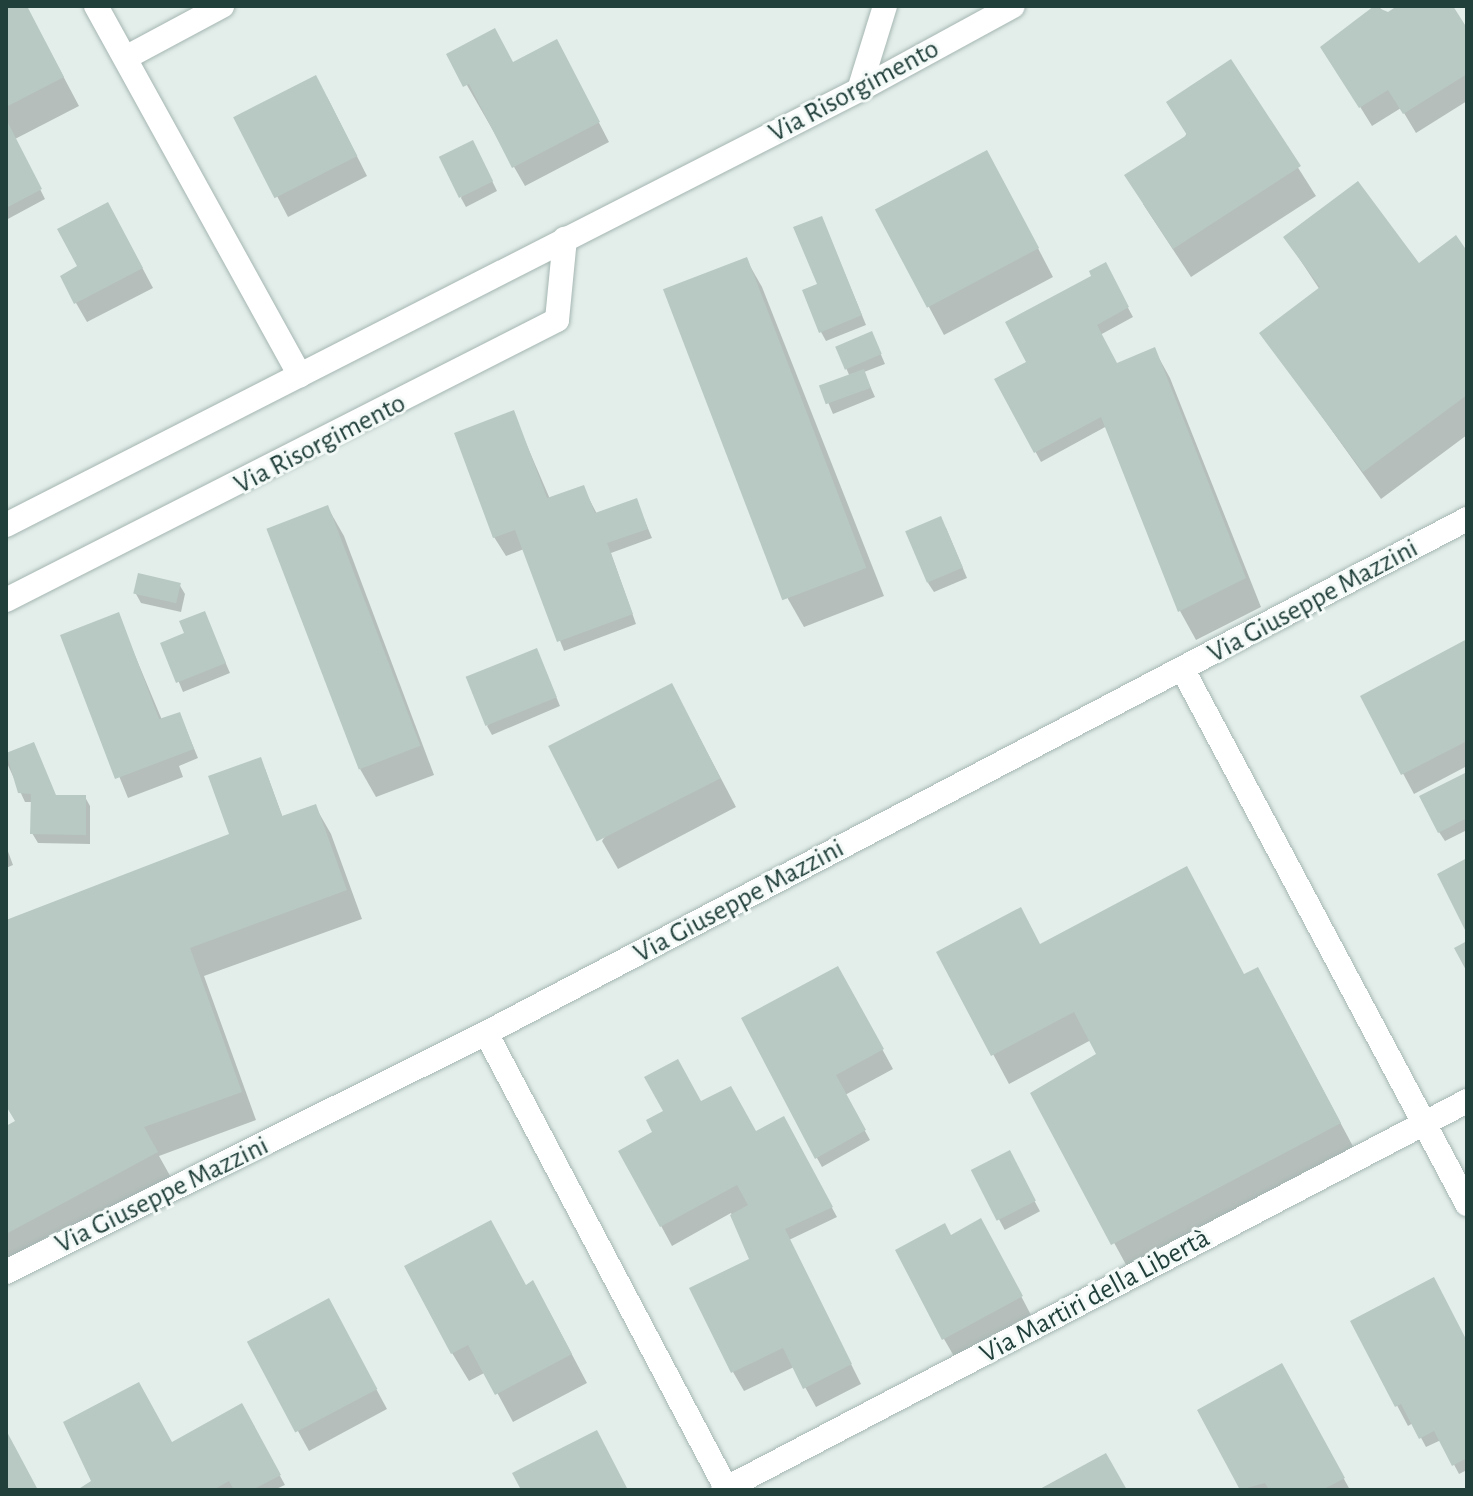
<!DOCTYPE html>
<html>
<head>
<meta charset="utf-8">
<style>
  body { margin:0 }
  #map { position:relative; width:1473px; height:1496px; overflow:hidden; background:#e3eeea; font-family:"Alegreya Sans",sans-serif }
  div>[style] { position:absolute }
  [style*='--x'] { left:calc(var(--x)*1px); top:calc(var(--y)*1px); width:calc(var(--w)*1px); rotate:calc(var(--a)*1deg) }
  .shadow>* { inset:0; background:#0003; transform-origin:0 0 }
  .building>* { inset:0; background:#b8c9c3; transform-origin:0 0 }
  .roads { filter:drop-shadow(0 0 2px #a5b6b2) drop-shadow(0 0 2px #a5b6b2) }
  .street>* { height:24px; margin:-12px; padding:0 12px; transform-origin:12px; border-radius:12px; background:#fff }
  span { translate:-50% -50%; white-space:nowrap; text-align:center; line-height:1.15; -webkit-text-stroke:6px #f4faf8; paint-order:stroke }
  .street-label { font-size:28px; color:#22403b }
  .frame { position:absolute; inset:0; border:8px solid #22403b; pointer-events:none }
</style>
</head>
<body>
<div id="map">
  <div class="shadow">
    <i style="clip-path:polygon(6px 6px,26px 6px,79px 106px,15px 139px,45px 199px,6px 220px)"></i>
    <i style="clip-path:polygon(1378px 6px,1386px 14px,1400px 6px,1451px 6px,1467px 32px,1467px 101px,1416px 133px,1401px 108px,1372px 126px,1323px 47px)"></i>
    <i style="clip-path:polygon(449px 54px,512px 64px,567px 61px,609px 142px,525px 186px)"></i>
    <i style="clip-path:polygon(1231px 62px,1316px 196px,1191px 277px,1143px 204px)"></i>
    <i style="clip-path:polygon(327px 97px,367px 176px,288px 217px,236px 118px)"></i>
    <i style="clip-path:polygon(478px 152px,497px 191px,466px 207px,461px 198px)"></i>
    <i style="clip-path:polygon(1003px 181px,1053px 277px,944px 335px,877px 210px)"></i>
    <i style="clip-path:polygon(119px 224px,153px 288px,87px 322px,76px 303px,79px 267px)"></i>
    <i style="clip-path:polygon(826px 228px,866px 325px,826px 341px,821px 332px,819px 285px)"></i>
    <i style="clip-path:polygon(1285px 237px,1419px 266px,1467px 254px,1467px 435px,1381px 499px,1262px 333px,1320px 290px)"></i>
    <i style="clip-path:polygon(746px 259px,762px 287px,884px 596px,804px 627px,788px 599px)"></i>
    <i style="clip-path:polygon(1105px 265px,1133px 317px,1100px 335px,1116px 365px,1154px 349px,1170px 378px,1261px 607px,1196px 640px,1180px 611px,1107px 426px,1041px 462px,997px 380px,1029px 363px)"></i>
    <i style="clip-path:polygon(876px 343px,885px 364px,864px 372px,875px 397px,833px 414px,822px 388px,850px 377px,837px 347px)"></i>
    <i style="clip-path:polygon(513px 413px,550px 499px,583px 487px,597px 514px,636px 500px,652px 538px,611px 553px,636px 624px,564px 651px,524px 549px,506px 556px,494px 537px)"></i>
    <i style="clip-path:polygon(328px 508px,344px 536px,434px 775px,376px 797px,360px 769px)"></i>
    <i style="clip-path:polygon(946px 528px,967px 578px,934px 592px,928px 583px)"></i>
    <i style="clip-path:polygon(179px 584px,185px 594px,181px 612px,141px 603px,136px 594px)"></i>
    <i style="clip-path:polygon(204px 613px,230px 673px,183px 692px,163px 644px,186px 634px)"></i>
    <i style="clip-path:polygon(118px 615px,162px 720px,184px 724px,198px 758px,179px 766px,183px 777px,128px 798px,62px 636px)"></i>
    <i style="clip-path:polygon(1467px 641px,1467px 766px,1414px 794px,1362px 697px)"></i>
    <i style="clip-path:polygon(541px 660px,560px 706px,492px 735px,487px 726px)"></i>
    <i style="clip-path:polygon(687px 714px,736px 807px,618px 869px,602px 841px)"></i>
    <i style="clip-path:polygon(33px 745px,56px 797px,85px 797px,90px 806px,90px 844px,38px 843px,32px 833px,33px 802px,25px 802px,6px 761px,6px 755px)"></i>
    <i style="clip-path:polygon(265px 769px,283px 818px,315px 806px,331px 834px,362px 919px,204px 976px,256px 1120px,159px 1156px,173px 1181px,73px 1235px,68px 1226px,6px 1259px,6px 1128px,17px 1122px,6px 1102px,6px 922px,232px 836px)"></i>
    <i style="clip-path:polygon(1467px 774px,1467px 830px,1445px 841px,1439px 832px)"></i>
    <i style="clip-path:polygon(6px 846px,13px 865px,6px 868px)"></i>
    <i style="clip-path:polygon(1041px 946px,1244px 977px,1274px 998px,1356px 1152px,1130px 1272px,1033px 1094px,1100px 1057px,1091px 1040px,1009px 1084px,939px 953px)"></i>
    <i style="clip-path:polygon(849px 988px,893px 1069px,845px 1095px,870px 1140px,822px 1167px,787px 1104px)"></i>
    <i style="clip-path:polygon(701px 1104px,755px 1134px,783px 1118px,837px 1217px,789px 1240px,861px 1384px,816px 1407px,794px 1367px,744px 1391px,733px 1372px,752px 1260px,731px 1213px,672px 1246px,621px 1152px)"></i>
    <i style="left:1009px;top:1153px;width:66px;height:40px;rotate:62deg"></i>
    <i style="clip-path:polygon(951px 1237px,992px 1240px,1032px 1317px,955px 1358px,944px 1339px)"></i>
    <i style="clip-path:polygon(526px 1287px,549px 1311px,587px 1383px,513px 1422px,486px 1372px,469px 1381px,452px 1353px)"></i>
    <i style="clip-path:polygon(339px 1320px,387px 1409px,309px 1451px,250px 1344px)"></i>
    <i style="clip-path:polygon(1352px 1321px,1467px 1343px,1467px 1470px,1459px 1474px,1441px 1440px,1426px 1447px,1413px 1423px,1408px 1426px)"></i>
    <i style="clip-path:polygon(1293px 1385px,1350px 1490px,1243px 1490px,1200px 1411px)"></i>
    <i style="clip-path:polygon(242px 1406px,285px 1485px,274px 1490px,99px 1490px)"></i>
  </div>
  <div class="building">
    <i style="clip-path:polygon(6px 6px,27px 6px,64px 77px,6px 107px)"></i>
    <i style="clip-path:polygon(1374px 6px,1388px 12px,1397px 6px,1453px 6px,1467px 28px,1467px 74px,1403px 114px,1388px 90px,1359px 108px,1320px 47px)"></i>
    <i style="clip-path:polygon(495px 28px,513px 62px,557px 39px,600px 122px,512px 168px,469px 84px,463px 87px,446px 54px)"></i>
    <i style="clip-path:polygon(1231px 59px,1301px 166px,1173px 249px,1124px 175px,1187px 135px,1166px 102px)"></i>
    <i style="left:316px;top:75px;width:91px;height:93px;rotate:63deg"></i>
    <i style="clip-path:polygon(6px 119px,42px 189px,6px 208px)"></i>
    <i style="left:473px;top:140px;width:46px;height:38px;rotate:64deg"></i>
    <i style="left:987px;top:150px;width:111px;height:127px;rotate:62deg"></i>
    <i style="clip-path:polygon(1358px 181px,1419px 263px,1456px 235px,1467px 251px,1467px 395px,1363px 472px,1259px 333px,1320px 287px,1283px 237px)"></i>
    <i style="clip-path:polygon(108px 202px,143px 268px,74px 304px,60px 276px,77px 266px,57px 229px)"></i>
    <i style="clip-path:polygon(822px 216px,862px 315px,819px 333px,802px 290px,817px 284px,793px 227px)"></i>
    <i style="left:747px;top:257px;width:333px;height:90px;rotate:69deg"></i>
    <i style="clip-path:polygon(1106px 262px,1129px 307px,1097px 325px,1117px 363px,1155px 347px,1246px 578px,1178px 612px,1101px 417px,1034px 453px,994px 379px,1026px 362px,1005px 322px,1091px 276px,1089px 271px)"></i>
    <i style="left:872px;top:331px;width:25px;height:40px;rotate:67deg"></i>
    <i style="left:864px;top:369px;width:20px;height:48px;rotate:70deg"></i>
    <i style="clip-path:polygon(514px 410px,547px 498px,584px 485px,595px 513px,637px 498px,648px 529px,607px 543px,633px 614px,557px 642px,515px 530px,493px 538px,454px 433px)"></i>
    <i style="left:328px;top:505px;width:258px;height:66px;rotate:69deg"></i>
    <i style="left:941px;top:516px;width:56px;height:39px;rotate:67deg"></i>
    <i style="left:138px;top:573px;width:44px;height:21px;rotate:13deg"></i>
    <i style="clip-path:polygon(205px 611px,226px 663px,176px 683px,160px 643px,184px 633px,179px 621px)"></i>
    <i style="clip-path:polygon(119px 612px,159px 719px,180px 712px,194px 749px,115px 779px,60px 635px)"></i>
    <i style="clip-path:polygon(1467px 639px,1467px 741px,1401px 775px,1360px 696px)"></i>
    <i style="left:537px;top:648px;width:53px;height:77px;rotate:68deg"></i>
    <i style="left:672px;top:683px;width:107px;height:139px;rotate:63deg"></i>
    <i style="clip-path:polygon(34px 742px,56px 795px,86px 795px,86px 835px,30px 834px,31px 794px,18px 793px,6px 753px)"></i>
    <i style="clip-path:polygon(261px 757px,282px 816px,316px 804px,347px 890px,190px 948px,242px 1092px,144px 1127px,158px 1152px,6px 1234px,6px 1126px,15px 1121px,6px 1106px,6px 920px,229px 834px,208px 776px)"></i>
    <i style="clip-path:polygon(1467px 772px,1467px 818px,1438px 833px,1419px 796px)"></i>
    <i style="clip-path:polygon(1467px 858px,1467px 934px,1437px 874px)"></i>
    <i style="clip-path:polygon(1187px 866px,1244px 974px,1258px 967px,1341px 1123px,1111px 1245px,1030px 1093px,1096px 1054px,1074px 1012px,991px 1056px,936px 952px,1021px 907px,1040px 944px)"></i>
    <i style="clip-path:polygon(1467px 941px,1467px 972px,1454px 948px)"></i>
    <i style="clip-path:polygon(838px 966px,884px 1049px,836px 1075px,866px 1130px,815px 1159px,741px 1018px)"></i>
    <i style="clip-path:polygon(678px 1059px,701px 1101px,731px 1086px,756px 1131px,784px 1116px,833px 1207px,785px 1229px,852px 1364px,803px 1389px,783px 1348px,731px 1373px,689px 1288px,749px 1259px,730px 1215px,748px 1205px,737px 1185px,660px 1227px,618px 1151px,652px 1132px,646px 1120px,663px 1111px,644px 1077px)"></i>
    <i style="left:1010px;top:1150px;width:57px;height:44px;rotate:63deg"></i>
    <i style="clip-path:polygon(981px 1218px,1023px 1296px,942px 1340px,895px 1250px,945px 1223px,951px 1235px)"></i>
    <i style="clip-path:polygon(491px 1220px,526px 1285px,533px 1280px,572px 1354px,495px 1395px,468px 1345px,451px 1354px,404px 1266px)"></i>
    <i style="clip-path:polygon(1434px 1277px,1467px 1341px,1467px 1458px,1452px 1466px,1434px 1431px,1419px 1439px,1401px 1404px,1395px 1407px,1350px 1321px)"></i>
    <i style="left:329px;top:1298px;width:103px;height:93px;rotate:62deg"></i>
    <i style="clip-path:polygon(1282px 1363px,1345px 1478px,1322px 1490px,1269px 1490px,1265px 1483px,1240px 1490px,1197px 1410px)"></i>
    <i style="clip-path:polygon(139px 1382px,172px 1442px,242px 1403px,281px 1475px,252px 1490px,234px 1490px,229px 1481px,213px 1490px,77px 1490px,91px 1481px,63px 1422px)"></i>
    <i style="clip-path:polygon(6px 1430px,38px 1490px,6px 1490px)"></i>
    <i style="clip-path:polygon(597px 1430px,628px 1490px,521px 1490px,512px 1473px)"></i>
    <i style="clip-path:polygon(1106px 1453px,1127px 1490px,1038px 1490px)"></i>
  </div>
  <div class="roads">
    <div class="street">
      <i style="--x:96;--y:6;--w:422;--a:61.1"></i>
      <i style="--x:127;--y:57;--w:108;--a:-28.2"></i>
      <i style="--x:859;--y:90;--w:88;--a:-72.8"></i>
      <i style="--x:6;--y:525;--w:958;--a:-27.02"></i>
      <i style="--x:859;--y:90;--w:175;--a:-28.6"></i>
      <i style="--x:6;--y:600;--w:618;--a:-26.94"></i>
      <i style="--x:557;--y:320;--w:82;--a:-84.4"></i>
      <i style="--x:1183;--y:670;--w:605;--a:61.99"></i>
      <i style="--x:486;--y:1033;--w:517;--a:62.19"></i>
      <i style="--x:6;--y:1272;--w:536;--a:-26.47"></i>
      <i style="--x:486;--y:1033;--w:1108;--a:-27.65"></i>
      <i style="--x:723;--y:1490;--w:840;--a:-27.6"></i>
    </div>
  </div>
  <div class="street-label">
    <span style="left:854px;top:91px;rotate:-28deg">Via Risorgimento</span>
    <span style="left:320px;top:444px;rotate:-27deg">Via Risorgimento</span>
    <span style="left:1313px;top:601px;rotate:-28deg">Via Giuseppe Mazzini</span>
    <span style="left:739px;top:901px;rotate:-28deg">Via Giuseppe Mazzini</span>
    <span style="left:162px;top:1195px;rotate:-26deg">Via Giuseppe Mazzini</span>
    <span style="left:1095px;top:1296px;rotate:-28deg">Via Martiri della Libertà</span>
  </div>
  <div class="frame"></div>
</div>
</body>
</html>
